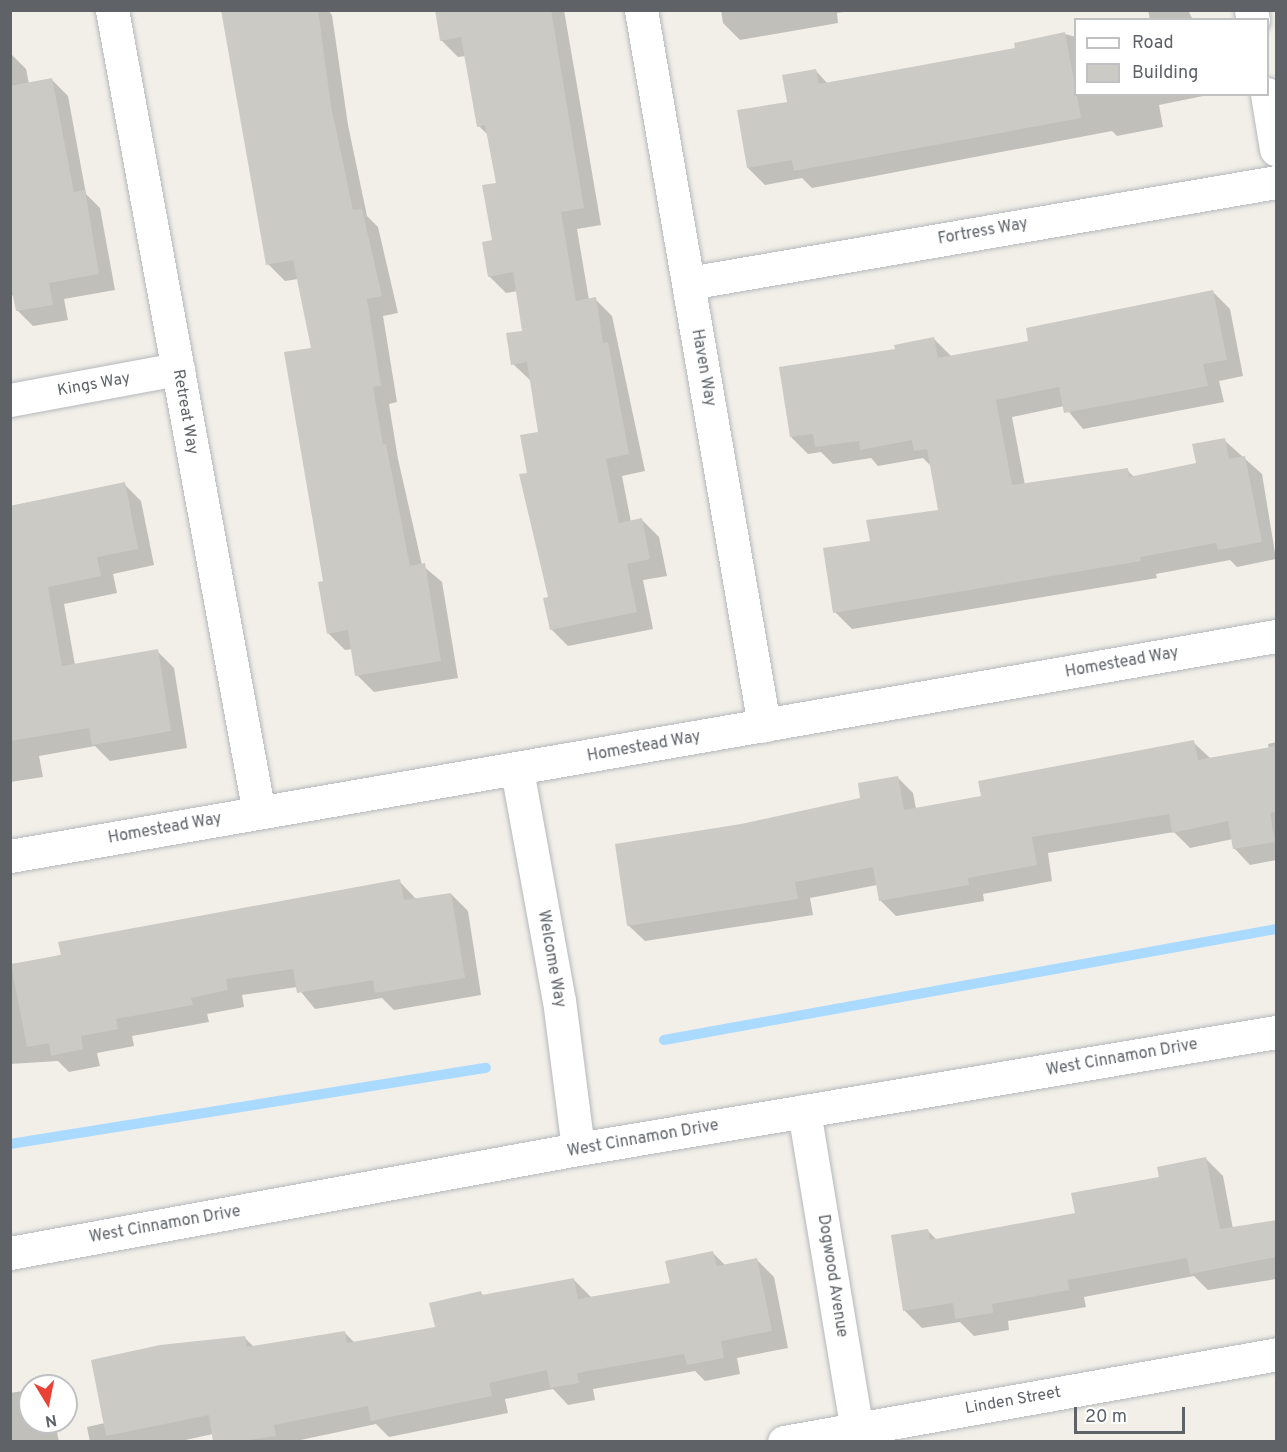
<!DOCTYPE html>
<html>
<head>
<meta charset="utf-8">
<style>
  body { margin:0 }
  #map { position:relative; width:1287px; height:1452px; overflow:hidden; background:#f1efe8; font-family:Overpass,sans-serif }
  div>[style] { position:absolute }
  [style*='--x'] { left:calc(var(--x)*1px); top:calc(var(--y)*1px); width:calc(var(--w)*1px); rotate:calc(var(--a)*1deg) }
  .shadow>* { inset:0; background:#0003 }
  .stream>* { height:10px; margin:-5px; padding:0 5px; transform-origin:5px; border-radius:5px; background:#aadaff }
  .building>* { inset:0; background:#cccac5 }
  .roads { filter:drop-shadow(0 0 2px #b5b8bc) drop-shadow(0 0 2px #b5b8bc) }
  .minor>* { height:33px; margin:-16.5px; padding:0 16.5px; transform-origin:16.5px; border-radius:16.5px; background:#fff }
  .secondary>* { height:33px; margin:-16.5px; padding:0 16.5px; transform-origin:16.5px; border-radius:16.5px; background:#fff }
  span { translate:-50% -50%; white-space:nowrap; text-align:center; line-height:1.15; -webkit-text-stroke:4.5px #fff; paint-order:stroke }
  .street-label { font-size:16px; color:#5f6368 }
  .frame { position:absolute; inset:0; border:12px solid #5f6368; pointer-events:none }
  .legend { position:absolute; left:1074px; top:18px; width:195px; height:78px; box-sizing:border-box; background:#fff; border:2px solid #bfc1c3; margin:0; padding:8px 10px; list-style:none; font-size:18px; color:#5f6368 }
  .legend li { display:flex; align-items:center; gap:12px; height:30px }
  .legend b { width:30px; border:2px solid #bfc1c3 }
  .north { position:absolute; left:18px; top:1374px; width:60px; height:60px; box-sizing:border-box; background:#fff; border:2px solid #bfc1c3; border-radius:50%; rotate:170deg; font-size:16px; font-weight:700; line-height:24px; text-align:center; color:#5f6368 }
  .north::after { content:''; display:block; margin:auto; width:21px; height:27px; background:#ea4335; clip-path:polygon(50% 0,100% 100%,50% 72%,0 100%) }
  .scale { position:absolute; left:1074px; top:1407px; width:111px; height:27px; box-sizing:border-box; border:3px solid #5f6368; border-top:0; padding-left:8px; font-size:18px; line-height:21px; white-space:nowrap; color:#5f6368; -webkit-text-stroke:4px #fff; paint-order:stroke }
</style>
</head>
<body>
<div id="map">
  <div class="shadow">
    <i style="clip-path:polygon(223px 10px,328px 10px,332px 15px,348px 125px,367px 216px,378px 227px,398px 313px,383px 316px,397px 402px,389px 404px,398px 459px,422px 565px,442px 582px,458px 678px,374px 692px,357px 675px,353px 649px,345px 650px,328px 633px,312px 349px,298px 279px,285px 281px,268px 264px)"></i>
    <i style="clip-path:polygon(436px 10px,564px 10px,601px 225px,577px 229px,589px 300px,595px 299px,612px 316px,645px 471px,622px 476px,631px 522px,642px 520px,659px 537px,667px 576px,643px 580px,653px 629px,568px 646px,551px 629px,550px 598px,529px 474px,540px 433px,531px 381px,513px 364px,524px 332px,518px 291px,506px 293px,489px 276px,498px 184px,489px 136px,479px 126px,466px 56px,458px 57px,441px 40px)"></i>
    <i style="clip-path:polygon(721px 10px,855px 10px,837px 13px,838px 23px,740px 40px,723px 23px)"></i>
    <i style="clip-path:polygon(1148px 10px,1188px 10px,1193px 20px,1150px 20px)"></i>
    <i style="clip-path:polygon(1065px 34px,1076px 37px,1076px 94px,1208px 95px,1159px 105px,1163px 127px,1117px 136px,1112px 131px,812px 188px,802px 178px,765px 185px,748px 168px,789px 103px,816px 71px,828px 84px,1016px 49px)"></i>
    <i style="clip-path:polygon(10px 53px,26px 69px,29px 84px,52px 80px,68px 96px,86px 194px,100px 208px,115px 290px,64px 299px,68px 320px,33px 326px,17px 310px,14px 295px,10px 296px)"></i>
    <i style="clip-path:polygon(1213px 292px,1230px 309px,1243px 376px,1219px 381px,1224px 402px,1083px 429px,1064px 406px,1012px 417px,1025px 485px,1127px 470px,1135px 478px,1198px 464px,1224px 440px,1262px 474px,1276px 559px,1237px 567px,1230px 560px,1156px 574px,1157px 578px,852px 629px,835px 612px,871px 542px,940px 511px,932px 467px,923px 458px,878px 466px,871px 458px,833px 464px,821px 452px,808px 454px,791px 437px,897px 351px,934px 339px,951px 356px,1030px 342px)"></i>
    <i style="clip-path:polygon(124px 484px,141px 501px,154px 565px,113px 574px,117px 593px,64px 604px,75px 665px,157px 651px,174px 668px,187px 748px,110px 761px,95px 746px,39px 756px,43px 777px,10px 782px,10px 506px)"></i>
    <i style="clip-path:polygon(1193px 742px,1210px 758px,1269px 749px,1268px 744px,1276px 742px,1276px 860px,1250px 865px,1234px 848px,1233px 839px,1190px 848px,1174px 832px,1048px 853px,1052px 881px,983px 894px,984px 901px,896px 916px,880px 900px,877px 885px,810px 898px,813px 915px,645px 941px,628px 925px,741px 826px,862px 799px,897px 777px,913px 793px,916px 809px,982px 797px)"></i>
    <i style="clip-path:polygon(399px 881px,417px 900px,451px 894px,468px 911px,481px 995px,394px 1010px,382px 998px,315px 1009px,297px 987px,242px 995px,244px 1007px,207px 1014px,209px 1022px,132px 1036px,134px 1046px,97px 1053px,100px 1066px,69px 1072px,58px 1061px,10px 1064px,10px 966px)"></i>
    <i style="clip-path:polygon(1206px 1159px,1223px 1176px,1233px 1229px,1276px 1221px,1276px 1279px,1208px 1290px,1194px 1276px,1084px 1297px,1086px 1307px,1008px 1321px,1009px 1330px,974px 1336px,960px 1322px,922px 1328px,905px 1311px,892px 1236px,928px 1231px,937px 1240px,1077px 1214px)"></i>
    <i style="clip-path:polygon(713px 1253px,726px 1266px,757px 1260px,774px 1277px,788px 1348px,737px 1358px,740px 1374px,705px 1381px,695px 1371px,593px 1389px,595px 1400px,568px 1405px,553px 1389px,505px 1399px,508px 1413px,389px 1437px,376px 1424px,291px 1442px,214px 1442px,213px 1434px,176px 1442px,90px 1442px,87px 1427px,105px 1423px,245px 1338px,255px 1348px,344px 1332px,355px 1343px,436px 1328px,481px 1293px,484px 1296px,574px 1280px,591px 1297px,672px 1284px)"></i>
    <i style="clip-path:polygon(30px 1390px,30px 1422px,55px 1422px,59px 1442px,10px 1442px,10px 1393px)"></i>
  </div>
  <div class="stream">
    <i style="--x:664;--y:1040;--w:622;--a:-10.28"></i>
    <i style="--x:10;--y:1144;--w:482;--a:-9.1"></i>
  </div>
  <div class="building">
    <i style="clip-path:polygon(221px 10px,318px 10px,331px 106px,353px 210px,362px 209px,382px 296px,367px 299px,381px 386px,373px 387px,383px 445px,386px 444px,410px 566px,425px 563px,441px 661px,355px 676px,348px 630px,327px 634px,318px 582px,323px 581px,284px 352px,311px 348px,293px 260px,266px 265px)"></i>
    <i style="clip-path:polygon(435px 10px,551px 10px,584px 208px,561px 212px,576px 301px,596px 297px,603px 343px,608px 342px,629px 454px,606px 459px,619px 523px,642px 518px,650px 559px,627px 564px,637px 612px,550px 630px,543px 598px,548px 597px,519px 474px,527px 473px,520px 435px,538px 432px,527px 362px,511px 365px,506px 333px,522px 331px,513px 272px,488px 277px,482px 242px,492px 240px,482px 185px,496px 183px,485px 125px,477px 127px,461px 37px,440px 41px)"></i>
    <i style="clip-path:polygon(1065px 32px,1081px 118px,794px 171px,792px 160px,747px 168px,737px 110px,787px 102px,782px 75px,816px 69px,819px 84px,1015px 48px,1014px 43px)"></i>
    <i style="clip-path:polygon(52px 78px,74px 192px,85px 190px,99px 274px,49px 283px,53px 305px,16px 311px,10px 281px,10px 86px)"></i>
    <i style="clip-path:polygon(1213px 290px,1227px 360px,1203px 364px,1208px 386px,1064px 413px,1059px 387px,996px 400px,1012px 485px,1128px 468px,1129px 477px,1196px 463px,1192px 444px,1225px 438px,1229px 459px,1245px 456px,1262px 542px,1218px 550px,1216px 543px,1140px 557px,1141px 561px,833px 613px,823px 548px,870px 541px,866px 520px,938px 510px,927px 449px,914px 451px,912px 440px,860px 450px,859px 441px,815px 447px,813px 434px,790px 437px,779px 367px,895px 349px,894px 345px,934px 337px,938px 358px,1028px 341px,1026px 328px)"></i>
    <i style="clip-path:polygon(125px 482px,138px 549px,97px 557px,101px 576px,48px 587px,62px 666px,158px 649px,171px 731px,92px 745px,89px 728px,10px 741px,10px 506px)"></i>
    <i style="clip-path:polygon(1194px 740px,1198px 760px,1276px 746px,1276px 812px,1270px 813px,1275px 842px,1233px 849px,1228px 821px,1172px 833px,1169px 814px,1032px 837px,1037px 865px,968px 878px,969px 885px,879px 901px,873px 867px,795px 882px,798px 899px,627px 926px,615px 844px,741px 824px,860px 798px,858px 783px,898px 776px,904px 810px,981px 796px,978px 781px)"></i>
    <i style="clip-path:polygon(400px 879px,404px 900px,451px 893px,465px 978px,375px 993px,373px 980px,297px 993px,293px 969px,226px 979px,228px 990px,191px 998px,193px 1005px,116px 1019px,118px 1029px,81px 1036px,83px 1049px,51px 1056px,49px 1043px,27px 1047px,11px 964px,61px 955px,58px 942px)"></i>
    <i style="clip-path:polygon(1206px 1157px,1220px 1229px,1276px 1220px,1276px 1257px,1190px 1274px,1187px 1258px,1068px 1280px,1069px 1290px,992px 1304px,993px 1313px,955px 1319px,953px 1303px,903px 1311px,891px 1235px,928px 1229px,930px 1240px,1075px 1213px,1071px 1193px,1159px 1177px,1157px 1167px)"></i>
    <i style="clip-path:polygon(713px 1251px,717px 1266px,757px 1258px,772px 1331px,721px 1341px,724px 1358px,687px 1365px,684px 1354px,577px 1373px,579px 1383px,550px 1388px,547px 1370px,489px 1383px,492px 1396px,371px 1421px,368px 1406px,274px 1425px,276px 1436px,235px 1442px,213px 1442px,209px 1415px,106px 1436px,91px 1360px,160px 1345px,245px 1336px,247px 1347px,345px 1331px,347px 1343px,435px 1327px,429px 1303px,481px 1291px,482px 1295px,574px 1278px,578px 1299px,670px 1283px,665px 1261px)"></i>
  </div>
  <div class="roads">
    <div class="minor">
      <i style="--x:112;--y:10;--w:816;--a:79.63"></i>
      <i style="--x:641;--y:10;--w:726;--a:80.24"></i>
      <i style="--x:1251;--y:10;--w:10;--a:79"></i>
      <i style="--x:1267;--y:94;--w:56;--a:80.7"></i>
      <i style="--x:689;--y:283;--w:596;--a:-9.76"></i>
      <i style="--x:10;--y:400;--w:171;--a:-10.5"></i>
      <i style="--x:517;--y:770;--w:234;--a:79.7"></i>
      <i style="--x:559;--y:1000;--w:150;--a:82.7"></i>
      <i style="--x:10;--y:856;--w:1285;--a:-9.86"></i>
      <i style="--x:804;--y:1111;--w:336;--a:80.6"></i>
      <i style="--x:784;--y:1442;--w:500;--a:-10.1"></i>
    </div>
    <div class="secondary">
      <i style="--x:10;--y:1253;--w:577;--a:-10.38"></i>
      <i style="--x:578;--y:1149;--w:708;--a:-9.52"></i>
    </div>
  </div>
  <div class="street-label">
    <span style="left:983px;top:232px;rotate:-10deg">Fortress Way</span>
    <span style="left:703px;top:368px;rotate:80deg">Haven Way</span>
    <span style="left:94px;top:385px;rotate:-10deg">Kings Way</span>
    <span style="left:185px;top:412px;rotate:80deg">Retreat Way</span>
    <span style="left:1122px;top:663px;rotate:-10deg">Homestead Way</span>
    <span style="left:644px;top:747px;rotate:-10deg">Homestead Way</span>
    <span style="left:165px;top:829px;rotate:-10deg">Homestead Way</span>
    <span style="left:551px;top:959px;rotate:80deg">Welcome Way</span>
    <span style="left:1122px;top:1058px;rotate:-10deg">West Cinnamon Drive</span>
    <span style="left:643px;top:1139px;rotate:-10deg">West Cinnamon Drive</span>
    <span style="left:165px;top:1225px;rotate:-10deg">West Cinnamon Drive</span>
    <span style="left:832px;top:1276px;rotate:81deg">Dogwood Avenue</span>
    <span style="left:1013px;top:1401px;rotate:-10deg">Linden Street</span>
  </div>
  <div class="frame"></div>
  <ul class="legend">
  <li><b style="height:8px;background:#fff"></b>Road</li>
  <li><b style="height:16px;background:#cccac5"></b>Building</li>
  </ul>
  <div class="north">N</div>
  <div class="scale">20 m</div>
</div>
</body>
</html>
